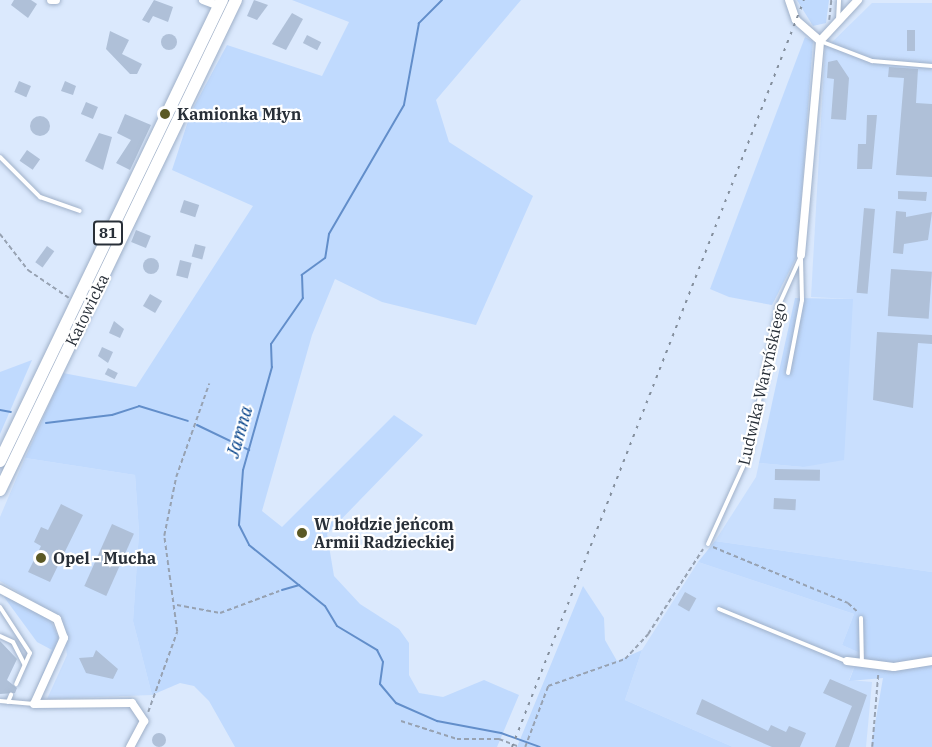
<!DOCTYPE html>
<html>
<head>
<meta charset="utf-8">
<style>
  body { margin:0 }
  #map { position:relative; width:932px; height:747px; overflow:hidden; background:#dbe9fd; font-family:"IBM Plex Serif",serif }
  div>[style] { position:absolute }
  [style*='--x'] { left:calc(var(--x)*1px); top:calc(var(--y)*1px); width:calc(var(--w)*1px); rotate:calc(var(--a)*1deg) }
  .built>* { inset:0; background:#c9dffe }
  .green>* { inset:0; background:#c0dafe }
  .stream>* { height:2px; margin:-1px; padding:0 1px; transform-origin:1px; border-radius:1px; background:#628eca }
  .building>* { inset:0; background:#afc0d8; transform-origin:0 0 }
  .round { border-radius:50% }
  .path>* { height:1.5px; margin-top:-0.75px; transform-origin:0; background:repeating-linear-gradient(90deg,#97a2b2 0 4.5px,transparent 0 7.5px) }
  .roads { filter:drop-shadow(0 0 2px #9fb0c8) drop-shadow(0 0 2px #9fb0c8) }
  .service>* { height:4px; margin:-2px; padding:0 2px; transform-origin:2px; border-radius:2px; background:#fff }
  .minor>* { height:8px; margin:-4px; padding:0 4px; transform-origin:4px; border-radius:4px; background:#fff }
  .primary>* { height:12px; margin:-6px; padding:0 6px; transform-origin:6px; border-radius:6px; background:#fff }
  .rail>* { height:2px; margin-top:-1px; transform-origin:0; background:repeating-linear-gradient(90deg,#848f9d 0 3px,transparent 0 9px) }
  .dots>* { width:16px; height:16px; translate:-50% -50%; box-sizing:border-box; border:3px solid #fff; border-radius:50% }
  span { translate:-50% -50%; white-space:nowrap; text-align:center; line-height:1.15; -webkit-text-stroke:4.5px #fff; paint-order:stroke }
  .shield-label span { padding:2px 4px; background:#fff; border:2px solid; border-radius:4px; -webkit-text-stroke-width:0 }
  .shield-label { font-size:15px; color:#282f38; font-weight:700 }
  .poi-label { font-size:16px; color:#282f38; font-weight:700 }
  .left { translate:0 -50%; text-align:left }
  .street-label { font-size:16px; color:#282f38 }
  .water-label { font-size:18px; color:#003f87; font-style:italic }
</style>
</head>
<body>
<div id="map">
  <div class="built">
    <i style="clip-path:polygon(872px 3px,932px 3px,932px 572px,715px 541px,756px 477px,759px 463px,803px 467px,852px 299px,811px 297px,825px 49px)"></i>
    <i style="clip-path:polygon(25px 458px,135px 475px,139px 532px,133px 621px,152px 695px,47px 699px,67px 655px,61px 618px,0 581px,0 517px)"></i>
    <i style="clip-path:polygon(698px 562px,854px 614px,842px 645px,860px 653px,849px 680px,872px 682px,866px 747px,733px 747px,625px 700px,642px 650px)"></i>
  </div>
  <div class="green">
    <i style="clip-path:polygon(292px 0,521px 0,436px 100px,449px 142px,533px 196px,476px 325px,382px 302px,335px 279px,312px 335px,262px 511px,282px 527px,394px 415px,423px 435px,327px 534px,334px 576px,360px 604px,399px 629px,409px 643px,409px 675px,419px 693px,443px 697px,484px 680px,519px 695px,497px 747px,235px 747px,209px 701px,194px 686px,180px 683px,152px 695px,133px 621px,139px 532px,135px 475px,25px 458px,63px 373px,136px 387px,253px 206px,172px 170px,191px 112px,227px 45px,322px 76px,349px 22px)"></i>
    <i style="clip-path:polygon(797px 0,829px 0,826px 23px,813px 26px)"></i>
    <i style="clip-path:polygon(805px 37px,813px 41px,797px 256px,772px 305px,729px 297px,710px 289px)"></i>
    <i style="clip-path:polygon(795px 298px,853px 299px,844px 460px,803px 467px,759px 463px)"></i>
    <i style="clip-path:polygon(32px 360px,0 434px,0 372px)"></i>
    <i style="clip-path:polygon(715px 541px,932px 572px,932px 747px,871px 747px,883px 678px,849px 681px,860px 653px,842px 645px,854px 614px,698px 562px)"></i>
    <i style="clip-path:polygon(583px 586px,604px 618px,605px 640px,617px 661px,642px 650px,625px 700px,733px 747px,517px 747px)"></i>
    <i style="clip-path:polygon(12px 596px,49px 617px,58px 636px,58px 647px,31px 701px,52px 650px,37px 642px,4px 597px)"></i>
  </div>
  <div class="stream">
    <i style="--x:442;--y:0;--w:33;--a:135"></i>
    <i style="--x:419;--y:23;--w:83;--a:100.4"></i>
    <i style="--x:404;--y:105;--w:149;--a:120.2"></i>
    <i style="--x:329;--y:234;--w:24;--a:99"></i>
    <i style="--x:325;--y:258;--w:29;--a:144"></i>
    <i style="--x:302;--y:275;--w:23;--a:88"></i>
    <i style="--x:303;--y:298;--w:56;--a:124.8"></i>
    <i style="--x:271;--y:344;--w:23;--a:88"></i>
    <i style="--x:272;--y:367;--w:107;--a:105.7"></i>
    <i style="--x:243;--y:470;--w:55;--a:94.2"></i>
    <i style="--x:239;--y:525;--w:22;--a:63"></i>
    <i style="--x:249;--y:545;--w:97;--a:38.8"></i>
    <i style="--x:325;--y:606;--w:23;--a:59"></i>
    <i style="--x:337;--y:626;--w:47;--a:31"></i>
    <i style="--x:377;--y:650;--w:13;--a:63"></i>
    <i style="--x:383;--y:662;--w:22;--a:98"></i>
    <i style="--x:380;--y:684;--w:25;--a:50"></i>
    <i style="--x:396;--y:703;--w:45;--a:23.7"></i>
    <i style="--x:437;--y:721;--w:65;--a:10.6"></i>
    <i style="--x:501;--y:733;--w:41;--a:19.7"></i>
    <i style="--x:0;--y:410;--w:11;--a:10"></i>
    <i style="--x:46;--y:423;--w:66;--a:-6.9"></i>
    <i style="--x:112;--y:415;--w:28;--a:-18"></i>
    <i style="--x:139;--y:406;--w:51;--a:17"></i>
    <i style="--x:197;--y:425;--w:58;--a:25.7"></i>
    <i style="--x:282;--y:590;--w:18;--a:-16"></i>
  </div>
  <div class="building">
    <i style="clip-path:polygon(14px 0,31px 0,37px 4px,28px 18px,11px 5px)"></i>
    <i style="clip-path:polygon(154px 0,173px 7px,168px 22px,153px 16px,149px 23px,142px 20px)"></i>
    <i style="clip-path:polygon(254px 0,268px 5px,257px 20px,247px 16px)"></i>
    <i style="clip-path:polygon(292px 13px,303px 19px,286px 50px,272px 44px)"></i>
    <i style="left:907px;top:30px;width:8px;height:21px"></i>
    <i style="clip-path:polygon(110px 31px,129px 40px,122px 54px,142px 64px,137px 74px,130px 74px,106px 49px)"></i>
    <i class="round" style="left:161px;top:34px;width:16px;height:16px"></i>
    <i style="left:307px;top:35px;width:16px;height:9px;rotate:27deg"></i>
    <i style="clip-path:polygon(837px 60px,849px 78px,846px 120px,831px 119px,834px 79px,827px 78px,828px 62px)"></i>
    <i style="clip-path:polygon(889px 67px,918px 69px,916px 103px,932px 104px,932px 177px,896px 175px,904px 78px,888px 77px)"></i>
    <i style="left:19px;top:81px;width:13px;height:12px;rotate:23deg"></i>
    <i style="clip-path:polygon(65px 81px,76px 86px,73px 95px,61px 91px)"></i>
    <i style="left:86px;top:102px;width:13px;height:13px;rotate:23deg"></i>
    <i style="clip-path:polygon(125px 114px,151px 125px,130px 170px,116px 163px,131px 140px,117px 133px)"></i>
    <i style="clip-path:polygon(867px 115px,877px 115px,872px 169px,857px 169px,858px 144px,866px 144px)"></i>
    <i class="round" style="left:30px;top:116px;width:20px;height:20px"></i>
    <i style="clip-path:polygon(99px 133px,112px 137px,103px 170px,85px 161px)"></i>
    <i style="left:27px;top:150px;width:16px;height:13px;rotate:35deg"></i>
    <i style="clip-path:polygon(898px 191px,927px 192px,926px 201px,898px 199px)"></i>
    <i style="left:184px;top:200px;width:16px;height:13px;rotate:18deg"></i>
    <i style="left:864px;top:208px;width:11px;height:85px;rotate:5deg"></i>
    <i style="clip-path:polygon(896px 211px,906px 212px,906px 217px,932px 212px,928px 240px,904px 244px,903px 254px,893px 253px)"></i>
    <i style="left:136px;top:230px;width:16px;height:13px;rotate:22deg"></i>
    <i style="left:195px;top:244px;width:11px;height:13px;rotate:15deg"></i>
    <i style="left:47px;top:246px;width:9px;height:20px;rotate:36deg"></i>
    <i class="round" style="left:143px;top:258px;width:16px;height:16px"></i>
    <i style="left:180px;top:260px;width:12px;height:16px;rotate:14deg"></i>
    <i style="left:891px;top:269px;width:41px;height:47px;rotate:4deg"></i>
    <i style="left:150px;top:294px;width:14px;height:14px;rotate:30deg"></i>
    <i style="clip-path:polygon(114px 321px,124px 329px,120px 338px,109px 333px)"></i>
    <i style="clip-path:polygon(877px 332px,932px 335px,932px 344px,918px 343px,913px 408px,873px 400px)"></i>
    <i style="clip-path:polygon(102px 347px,113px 352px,108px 363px,98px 356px)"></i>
    <i style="left:108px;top:368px;width:11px;height:7px;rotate:27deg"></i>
    <i style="left:775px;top:469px;width:45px;height:11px;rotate:1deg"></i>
    <i style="left:774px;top:498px;width:22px;height:11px;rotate:3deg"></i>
    <i style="clip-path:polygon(61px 504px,83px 515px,50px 582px,28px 572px,41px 546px,34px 542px,41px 527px,48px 530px)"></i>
    <i style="left:112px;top:524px;width:24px;height:68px;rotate:24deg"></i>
    <i style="left:685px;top:592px;width:13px;height:15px;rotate:29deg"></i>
    <i style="clip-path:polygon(0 641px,17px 659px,7px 680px,17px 688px,15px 693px,0 694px)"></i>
    <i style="clip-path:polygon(96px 650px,118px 669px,113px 679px,86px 673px,79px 658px,93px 657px)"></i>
    <i style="clip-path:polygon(830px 679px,867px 695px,849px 747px,835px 747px,852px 706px,823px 693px)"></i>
    <i style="clip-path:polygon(702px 699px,768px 731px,771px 725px,786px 732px,789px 726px,806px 733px,800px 747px,772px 747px,696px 714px)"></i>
    <i class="round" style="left:152px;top:733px;width:14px;height:14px"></i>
  </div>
  <div class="path">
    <i style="--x:829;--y:20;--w:20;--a:-84"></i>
    <i style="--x:0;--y:234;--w:46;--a:52.1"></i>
    <i style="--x:28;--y:270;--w:50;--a:34.3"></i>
    <i style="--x:713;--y:547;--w:146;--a:22.5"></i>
    <i style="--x:848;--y:603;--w:13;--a:42"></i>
    <i style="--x:177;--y:605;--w:44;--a:10.5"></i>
    <i style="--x:220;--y:613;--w:63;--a:-20.4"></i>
    <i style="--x:148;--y:712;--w:85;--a:-70.1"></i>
    <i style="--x:177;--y:632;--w:97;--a:-97.7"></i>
    <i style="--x:164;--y:536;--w:60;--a:-78.5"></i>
    <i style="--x:176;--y:477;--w:99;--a:-70.5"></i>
    <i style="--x:401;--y:721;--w:59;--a:17.8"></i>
    <i style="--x:457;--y:739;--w:42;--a:0"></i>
    <i style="--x:499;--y:739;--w:22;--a:21"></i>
    <i style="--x:525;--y:747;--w:65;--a:-69.3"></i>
    <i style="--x:548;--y:686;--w:82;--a:-19.3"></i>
    <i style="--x:625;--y:659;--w:34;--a:-47"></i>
    <i style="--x:648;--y:634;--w:101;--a:-57.1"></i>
    <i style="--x:872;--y:747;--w:73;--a:-85.3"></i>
  </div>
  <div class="roads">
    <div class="service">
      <i style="--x:838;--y:20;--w:20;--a:-87"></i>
      <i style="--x:820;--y:41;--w:56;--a:21"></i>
      <i style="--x:872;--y:61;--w:60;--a:4.8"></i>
      <i style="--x:0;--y:157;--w:57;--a:45"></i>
      <i style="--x:40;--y:197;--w:42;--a:19.3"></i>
      <i style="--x:788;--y:373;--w:74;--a:-79.1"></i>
      <i style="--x:802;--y:300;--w:41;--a:-91.4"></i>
      <i style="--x:708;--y:544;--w:97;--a:-65.6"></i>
      <i style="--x:748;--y:456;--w:152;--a:-78.6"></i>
      <i style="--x:778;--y:307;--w:56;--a:-65.7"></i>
      <i style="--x:0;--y:607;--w:55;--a:56.9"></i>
      <i style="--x:30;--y:653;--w:34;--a:114"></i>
      <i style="--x:719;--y:609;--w:137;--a:22.3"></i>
      <i style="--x:861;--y:618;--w:46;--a:88.8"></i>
      <i style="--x:0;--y:636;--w:14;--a:25"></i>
      <i style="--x:13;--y:642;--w:25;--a:63"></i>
      <i style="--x:0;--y:701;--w:34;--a:5"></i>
      <i style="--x:8;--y:702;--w:8;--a:-67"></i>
    </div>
    <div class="minor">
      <i style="--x:51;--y:0;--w:5;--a:0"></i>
      <i style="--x:203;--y:0;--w:17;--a:21"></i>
      <i style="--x:789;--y:0;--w:21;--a:71"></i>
      <i style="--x:796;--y:20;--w:32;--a:41"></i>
      <i style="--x:820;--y:41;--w:56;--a:-47.2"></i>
      <i style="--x:801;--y:255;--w:215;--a:-84.9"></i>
      <i style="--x:0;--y:589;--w:64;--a:27.8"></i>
      <i style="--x:57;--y:619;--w:20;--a:70"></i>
      <i style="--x:64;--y:638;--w:72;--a:114.4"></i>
      <i style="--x:34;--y:704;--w:98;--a:-0.6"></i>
      <i style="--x:132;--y:703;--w:22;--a:56"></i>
      <i style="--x:144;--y:721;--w:30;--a:118"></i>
      <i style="--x:847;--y:661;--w:47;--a:7.3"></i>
      <i style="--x:894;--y:667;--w:38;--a:-9"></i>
    </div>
    <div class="primary">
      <i style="--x:0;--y:461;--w:512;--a:-64.29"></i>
      <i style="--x:0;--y:490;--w:544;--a:-64.28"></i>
    </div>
  </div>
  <div class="rail">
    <i style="--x:512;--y:747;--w:802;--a:-68.65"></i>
  </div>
  <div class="dots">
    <i style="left:165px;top:114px;background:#5b5925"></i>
    <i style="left:302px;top:533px;background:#5b5925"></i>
    <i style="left:41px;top:558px;background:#5b5925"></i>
  </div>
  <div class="shield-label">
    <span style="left:108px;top:233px">81</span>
  </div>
  <div class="poi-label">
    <span class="left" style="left:177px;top:114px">Kamionka Młyn</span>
    <span class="left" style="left:314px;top:533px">W hołdzie jeńcom<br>Armii Radzieckiej</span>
    <span class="left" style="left:53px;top:558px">Opel - Mucha</span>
  </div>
  <div class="street-label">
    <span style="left:87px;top:310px;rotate:-64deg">Katowicka</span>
    <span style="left:762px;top:384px;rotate:-77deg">Ludwika Waryńskiego</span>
  </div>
  <div class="water-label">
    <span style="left:240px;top:432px;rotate:-74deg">Jamna</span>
  </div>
</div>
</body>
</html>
